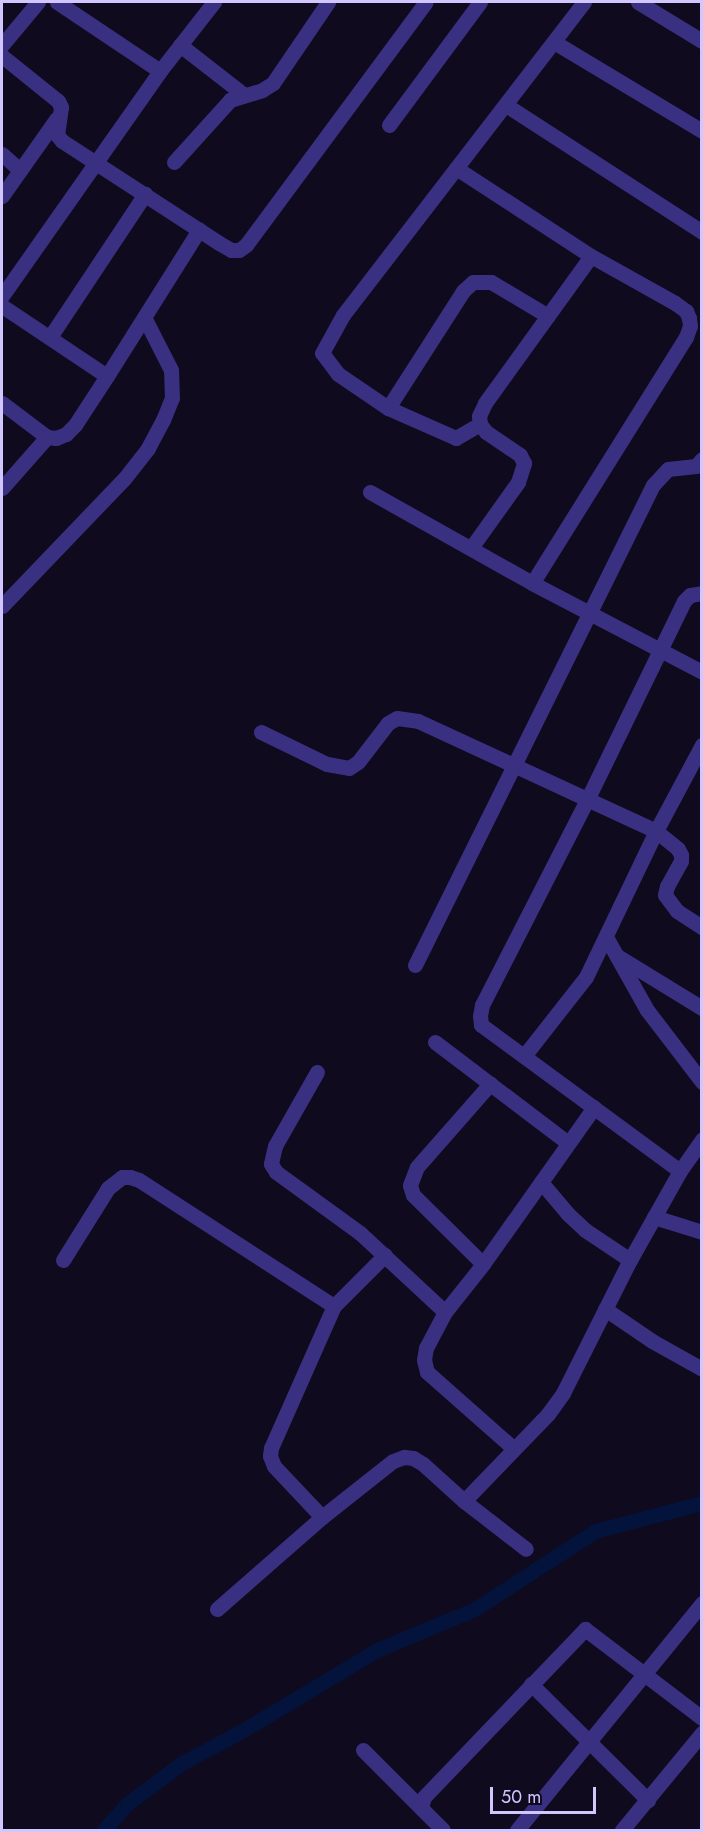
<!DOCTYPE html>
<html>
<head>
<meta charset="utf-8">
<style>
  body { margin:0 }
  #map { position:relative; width:703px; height:1832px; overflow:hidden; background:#0f0a1d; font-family:Jost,sans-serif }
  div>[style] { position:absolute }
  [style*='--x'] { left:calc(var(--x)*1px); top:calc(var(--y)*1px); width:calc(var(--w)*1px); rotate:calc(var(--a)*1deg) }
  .canal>* { height:15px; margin:-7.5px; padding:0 7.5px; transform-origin:7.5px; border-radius:7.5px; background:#04133c }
  .minor>* { height:15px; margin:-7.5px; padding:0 7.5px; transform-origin:7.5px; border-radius:7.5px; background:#3a3081 }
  span { translate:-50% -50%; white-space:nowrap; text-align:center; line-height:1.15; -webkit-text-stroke:6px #0f0a1d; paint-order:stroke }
  .frame { position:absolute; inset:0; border:3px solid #d2c6ff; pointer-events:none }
  .scale { position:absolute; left:490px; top:1787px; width:106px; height:27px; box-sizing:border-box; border:3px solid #d2c6ff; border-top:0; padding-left:8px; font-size:18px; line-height:21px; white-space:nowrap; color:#d2c6ff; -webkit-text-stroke:4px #0f0a1d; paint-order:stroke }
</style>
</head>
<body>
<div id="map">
  <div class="canal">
    <i style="--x:104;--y:1830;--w:35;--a:-49"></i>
    <i style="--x:127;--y:1804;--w:69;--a:-36.7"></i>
    <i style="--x:182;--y:1763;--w:66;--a:-28.1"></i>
    <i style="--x:240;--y:1732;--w:160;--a:-30.9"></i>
    <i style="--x:377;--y:1650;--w:106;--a:-22.7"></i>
    <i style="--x:475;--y:1609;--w:143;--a:-33"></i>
    <i style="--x:595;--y:1531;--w:111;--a:-14.7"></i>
  </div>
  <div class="minor">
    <i style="--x:57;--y:2;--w:124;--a:33.8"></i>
    <i style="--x:638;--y:2;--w:75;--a:31.4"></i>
    <i style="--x:554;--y:42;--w:173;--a:31"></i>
    <i style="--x:2;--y:45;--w:56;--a:-50.1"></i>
    <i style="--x:180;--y:45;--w:80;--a:37.9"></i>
    <i style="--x:2;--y:56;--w:72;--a:38.8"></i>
    <i style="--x:58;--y:101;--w:7;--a:63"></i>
    <i style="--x:61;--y:107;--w:28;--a:98"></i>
    <i style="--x:57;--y:135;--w:8;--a:50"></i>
    <i style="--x:62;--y:141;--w:187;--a:33"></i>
    <i style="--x:219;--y:243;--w:14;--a:30"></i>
    <i style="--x:231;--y:250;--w:8;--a:0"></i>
    <i style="--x:239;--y:250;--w:9;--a:-36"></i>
    <i style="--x:246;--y:245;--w:302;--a:-53.5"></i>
    <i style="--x:506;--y:105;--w:234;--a:32.9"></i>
    <i style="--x:389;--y:125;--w:153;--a:-53.5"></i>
    <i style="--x:2;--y:154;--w:24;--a:42"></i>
    <i style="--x:174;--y:162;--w:84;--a:-47.9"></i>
    <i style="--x:230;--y:100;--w:34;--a:-17"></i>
    <i style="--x:262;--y:90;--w:13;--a:-32"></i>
    <i style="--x:273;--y:83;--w:98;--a:-55.8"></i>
    <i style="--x:456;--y:168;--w:161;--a:33.1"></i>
    <i style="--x:591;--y:256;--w:96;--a:29.2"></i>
    <i style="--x:675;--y:303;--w:14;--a:36"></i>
    <i style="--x:686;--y:311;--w:8;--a:67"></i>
    <i style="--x:689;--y:318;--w:8;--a:83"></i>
    <i style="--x:690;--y:326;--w:12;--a:110"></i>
    <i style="--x:686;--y:337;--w:290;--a:122"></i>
    <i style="--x:2;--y:196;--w:95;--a:-54.8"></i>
    <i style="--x:2;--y:296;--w:275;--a:-54.9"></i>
    <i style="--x:160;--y:71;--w:88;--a:-52"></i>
    <i style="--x:2;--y:306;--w:126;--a:33.7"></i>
    <i style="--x:50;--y:337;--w:172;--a:-56.4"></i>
    <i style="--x:2;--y:403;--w:56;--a:37.1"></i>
    <i style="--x:47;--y:437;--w:9;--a:6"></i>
    <i style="--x:56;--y:438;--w:11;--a:-22"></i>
    <i style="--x:66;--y:434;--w:13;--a:-45"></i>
    <i style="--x:75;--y:425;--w:59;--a:-56.9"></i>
    <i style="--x:107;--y:376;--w:173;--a:-57.8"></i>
    <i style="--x:388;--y:408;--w:139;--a:-57.3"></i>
    <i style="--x:463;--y:291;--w:13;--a:-42"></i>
    <i style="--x:473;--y:282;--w:18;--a:0"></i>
    <i style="--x:491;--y:282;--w:66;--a:30.8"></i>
    <i style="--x:480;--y:424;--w:28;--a:150"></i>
    <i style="--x:456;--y:438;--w:74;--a:-156.2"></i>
    <i style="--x:388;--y:408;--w:60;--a:-145.8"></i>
    <i style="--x:338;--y:374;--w:26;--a:-127"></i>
    <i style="--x:322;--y:353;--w:43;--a:-61.1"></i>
    <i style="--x:343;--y:315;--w:395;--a:-52.4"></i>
    <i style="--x:2;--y:488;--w:68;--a:-48.6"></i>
    <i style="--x:370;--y:492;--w:186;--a:29.3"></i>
    <i style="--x:532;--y:583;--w:192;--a:27.6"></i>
    <i style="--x:471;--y:548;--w:81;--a:-54.5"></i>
    <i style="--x:518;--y:482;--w:20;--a:-72"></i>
    <i style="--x:524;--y:463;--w:9;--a:-117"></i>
    <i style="--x:520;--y:455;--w:41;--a:-145.9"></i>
    <i style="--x:486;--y:432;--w:10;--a:-127"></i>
    <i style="--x:480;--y:424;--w:8;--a:-97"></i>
    <i style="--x:479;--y:416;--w:14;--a:-65"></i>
    <i style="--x:485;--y:403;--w:181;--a:-54.2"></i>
    <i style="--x:2;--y:606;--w:176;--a:-46.2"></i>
    <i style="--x:124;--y:479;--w:39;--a:-52"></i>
    <i style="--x:148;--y:448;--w:32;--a:-62"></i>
    <i style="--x:163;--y:420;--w:24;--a:-68"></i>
    <i style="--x:172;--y:398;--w:28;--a:-92"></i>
    <i style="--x:171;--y:370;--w:59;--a:-117"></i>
    <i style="--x:261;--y:732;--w:73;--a:25.9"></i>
    <i style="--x:327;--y:764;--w:22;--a:10"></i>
    <i style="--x:349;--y:768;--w:11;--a:-34"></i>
    <i style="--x:358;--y:762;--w:49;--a:-52.4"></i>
    <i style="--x:388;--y:723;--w:10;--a:-29"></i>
    <i style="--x:397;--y:718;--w:21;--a:8"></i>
    <i style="--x:418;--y:721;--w:262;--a:24.8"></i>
    <i style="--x:656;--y:831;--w:28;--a:39"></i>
    <i style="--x:678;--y:849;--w:7;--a:63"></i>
    <i style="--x:681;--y:855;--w:6;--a:90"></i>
    <i style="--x:681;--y:861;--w:29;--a:119"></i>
    <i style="--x:667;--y:886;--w:9;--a:103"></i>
    <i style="--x:665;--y:895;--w:20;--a:53"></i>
    <i style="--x:677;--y:911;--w:30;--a:33"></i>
    <i style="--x:606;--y:937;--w:84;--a:60.7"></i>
    <i style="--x:647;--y:1010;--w:91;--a:52.6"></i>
    <i style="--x:617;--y:956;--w:100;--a:31.5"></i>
    <i style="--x:415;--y:965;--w:536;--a:-63.63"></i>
    <i style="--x:653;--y:485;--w:22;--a:-47"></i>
    <i style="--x:668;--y:469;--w:28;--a:-6"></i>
    <i style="--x:696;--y:466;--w:9;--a:-49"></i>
    <i style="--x:435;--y:1042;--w:167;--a:37.2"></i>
    <i style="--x:524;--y:1056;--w:100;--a:-51.9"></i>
    <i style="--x:586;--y:977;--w:162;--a:-64.4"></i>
    <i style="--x:656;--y:831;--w:98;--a:-61.9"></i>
    <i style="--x:317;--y:1072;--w:85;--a:119.6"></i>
    <i style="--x:275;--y:1146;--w:18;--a:103"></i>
    <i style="--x:271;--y:1164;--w:9;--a:58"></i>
    <i style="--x:276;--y:1172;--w:104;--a:36"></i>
    <i style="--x:360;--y:1233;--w:116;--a:42.9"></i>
    <i style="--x:680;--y:1171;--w:247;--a:-143.7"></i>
    <i style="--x:481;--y:1025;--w:9;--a:-96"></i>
    <i style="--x:480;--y:1016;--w:11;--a:-80"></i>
    <i style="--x:482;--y:1005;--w:230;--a:-62.9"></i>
    <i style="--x:587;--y:800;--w:221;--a:-64"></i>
    <i style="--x:684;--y:601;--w:8;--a:-45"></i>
    <i style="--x:690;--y:595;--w:12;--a:-9"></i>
    <i style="--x:541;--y:1182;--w:42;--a:49.8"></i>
    <i style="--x:568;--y:1214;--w:23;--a:43"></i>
    <i style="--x:585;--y:1230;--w:54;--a:33.7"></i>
    <i style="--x:654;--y:1217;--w:50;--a:17.4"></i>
    <i style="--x:63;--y:1260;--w:85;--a:-58"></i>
    <i style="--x:108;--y:1188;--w:18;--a:-38"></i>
    <i style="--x:122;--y:1177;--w:8;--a:0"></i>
    <i style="--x:130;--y:1177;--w:9;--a:18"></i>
    <i style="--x:139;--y:1180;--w:232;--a:32.9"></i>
    <i style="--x:483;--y:1264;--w:98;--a:-135.4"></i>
    <i style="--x:413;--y:1195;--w:10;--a:-107"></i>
    <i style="--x:410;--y:1185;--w:19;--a:-69"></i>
    <i style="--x:417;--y:1167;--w:111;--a:-48.7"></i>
    <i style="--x:605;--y:1309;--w:57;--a:34.2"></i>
    <i style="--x:652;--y:1341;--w:57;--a:29.2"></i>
    <i style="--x:513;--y:1448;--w:115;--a:-138.5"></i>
    <i style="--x:427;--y:1372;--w:12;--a:-104"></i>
    <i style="--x:424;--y:1360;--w:12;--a:-81"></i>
    <i style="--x:426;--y:1348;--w:41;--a:-62.2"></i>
    <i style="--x:445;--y:1312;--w:61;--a:-51.6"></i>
    <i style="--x:483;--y:1264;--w:192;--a:-54.7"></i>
    <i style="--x:464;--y:1501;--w:121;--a:-46"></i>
    <i style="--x:548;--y:1414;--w:26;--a:-54"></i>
    <i style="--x:563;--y:1393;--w:149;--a:-63.3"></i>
    <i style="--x:630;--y:1260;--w:102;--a:-60.7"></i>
    <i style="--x:680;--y:1171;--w:39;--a:-55"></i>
    <i style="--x:322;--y:1517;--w:70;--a:-133.3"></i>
    <i style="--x:274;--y:1466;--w:11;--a:-112"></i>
    <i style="--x:270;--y:1456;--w:8;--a:-83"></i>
    <i style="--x:271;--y:1448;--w:155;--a:-66.1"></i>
    <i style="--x:334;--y:1306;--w:72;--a:-45"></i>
    <i style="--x:217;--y:1609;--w:140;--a:-41.2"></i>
    <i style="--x:322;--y:1517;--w:90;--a:-38.3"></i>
    <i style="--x:393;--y:1461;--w:12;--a:-20"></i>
    <i style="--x:404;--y:1457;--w:9;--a:6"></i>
    <i style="--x:413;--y:1458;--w:12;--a:31"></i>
    <i style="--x:423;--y:1464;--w:55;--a:42.1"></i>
    <i style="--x:464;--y:1501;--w:78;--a:37.7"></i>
    <i style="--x:531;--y:1684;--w:165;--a:44.8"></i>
    <i style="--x:363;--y:1750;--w:113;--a:45"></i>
    <i style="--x:421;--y:1808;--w:11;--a:-75"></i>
    <i style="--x:424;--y:1797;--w:233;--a:-46.2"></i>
    <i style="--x:585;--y:1629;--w:147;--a:37.3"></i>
    <i style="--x:517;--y:1830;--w:293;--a:-50.8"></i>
    <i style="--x:622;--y:1830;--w:126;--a:-50.5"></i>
  </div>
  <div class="frame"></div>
  <div class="scale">50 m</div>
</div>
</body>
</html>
